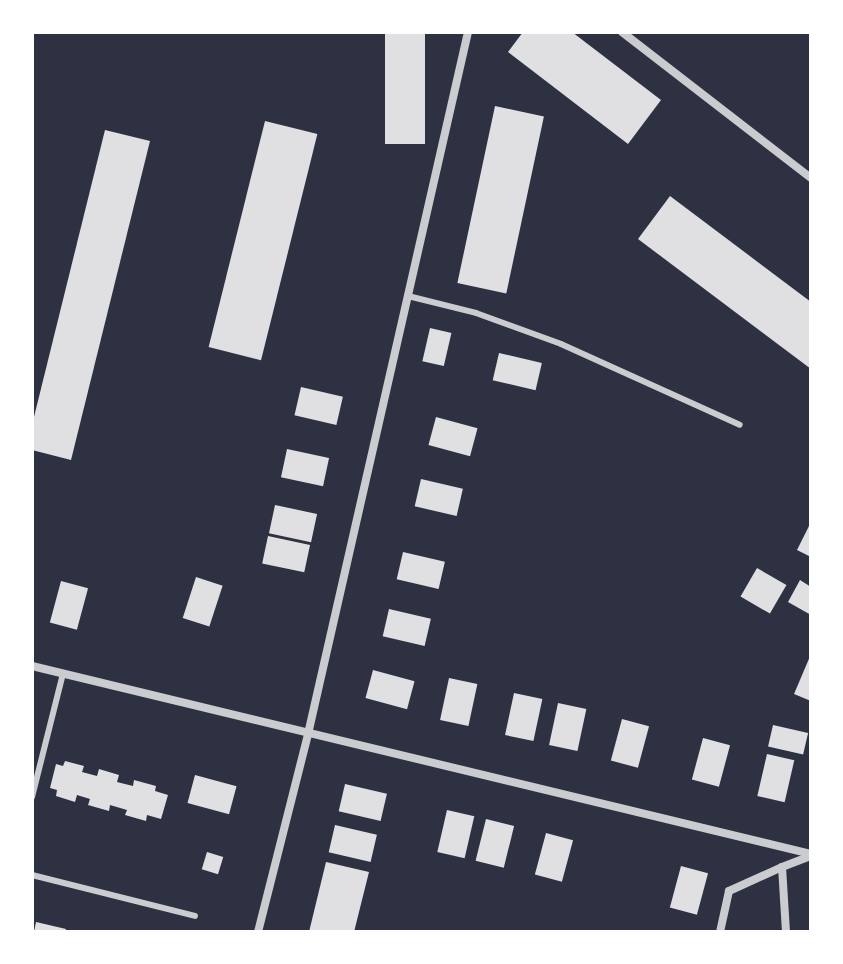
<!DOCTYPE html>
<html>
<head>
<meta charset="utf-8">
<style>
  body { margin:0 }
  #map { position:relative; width:843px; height:964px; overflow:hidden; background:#2d3142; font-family:Lato,sans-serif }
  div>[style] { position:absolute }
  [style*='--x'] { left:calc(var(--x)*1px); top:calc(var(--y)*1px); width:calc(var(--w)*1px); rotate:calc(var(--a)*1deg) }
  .building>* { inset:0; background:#e0e0e3; transform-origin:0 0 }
  .service>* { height:6px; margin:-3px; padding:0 3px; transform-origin:3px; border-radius:3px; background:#caccd0 }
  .minor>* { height:8px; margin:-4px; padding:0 4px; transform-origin:4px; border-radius:4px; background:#caccd0 }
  span { translate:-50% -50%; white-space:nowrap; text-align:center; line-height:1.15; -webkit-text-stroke:8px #fff; paint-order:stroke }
  .frame { position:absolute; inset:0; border:34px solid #fff; pointer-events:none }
</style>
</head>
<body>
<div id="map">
  <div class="building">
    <i style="left:385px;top:32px;width:40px;height:112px"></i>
    <i style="clip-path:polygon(523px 32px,572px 32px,661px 100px,628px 144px,508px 52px)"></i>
    <i style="left:495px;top:106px;width:50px;height:181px;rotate:12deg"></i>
    <i style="left:265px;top:121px;width:54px;height:233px;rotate:14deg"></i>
    <i style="clip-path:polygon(105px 130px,150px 141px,71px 460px,32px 450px,32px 425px)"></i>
    <i style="clip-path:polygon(670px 196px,811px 302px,811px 369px,638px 239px)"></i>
    <i style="left:430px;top:328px;width:22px;height:34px;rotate:13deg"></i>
    <i style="left:499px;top:353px;width:44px;height:28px;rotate:13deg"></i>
    <i style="left:301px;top:387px;width:43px;height:29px;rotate:13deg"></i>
    <i style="left:436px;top:417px;width:43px;height:29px;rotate:15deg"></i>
    <i style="left:287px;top:449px;width:43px;height:29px;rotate:12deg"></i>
    <i style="left:421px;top:479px;width:43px;height:28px;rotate:13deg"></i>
    <i style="left:275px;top:505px;width:43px;height:29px;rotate:12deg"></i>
    <i style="clip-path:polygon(811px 522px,811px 557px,797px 550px)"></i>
    <i style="left:268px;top:536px;width:43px;height:28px;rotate:12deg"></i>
    <i style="left:403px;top:552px;width:43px;height:28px;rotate:13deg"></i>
    <i style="left:757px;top:568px;width:34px;height:33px;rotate:30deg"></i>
    <i style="left:196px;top:577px;width:28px;height:43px;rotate:18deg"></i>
    <i style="clip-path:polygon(800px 580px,811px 587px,811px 615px,788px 602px)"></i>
    <i style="left:61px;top:581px;width:28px;height:43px;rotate:15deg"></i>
    <i style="left:389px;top:609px;width:43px;height:28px;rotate:13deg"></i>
    <i style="clip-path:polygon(811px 654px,811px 701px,794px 694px)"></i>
    <i style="left:373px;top:670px;width:43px;height:29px;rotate:15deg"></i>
    <i style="left:449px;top:678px;width:29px;height:43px;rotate:12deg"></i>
    <i style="left:514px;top:693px;width:29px;height:43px;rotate:12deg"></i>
    <i style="left:558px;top:703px;width:29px;height:43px;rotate:12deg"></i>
    <i style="left:622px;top:719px;width:28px;height:43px;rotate:15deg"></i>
    <i style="left:773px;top:725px;width:36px;height:22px;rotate:13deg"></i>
    <i style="left:703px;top:738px;width:28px;height:43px;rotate:15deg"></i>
    <i style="left:767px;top:754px;width:28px;height:43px;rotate:13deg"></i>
    <i style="clip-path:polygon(65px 761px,84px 766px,82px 772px,97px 776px,99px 769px,119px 775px,117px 782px,133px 786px,134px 780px,156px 786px,155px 791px,168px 795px,161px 819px,147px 815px,146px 821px,125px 815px,127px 810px,110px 805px,109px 811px,88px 805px,90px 799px,77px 795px,75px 802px,56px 796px,57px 790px,50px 788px,56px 764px,63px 766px)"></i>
    <i style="left:195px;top:775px;width:43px;height:29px;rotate:15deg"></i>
    <i style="left:345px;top:784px;width:43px;height:28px;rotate:13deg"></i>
    <i style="left:447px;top:810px;width:28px;height:43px;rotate:13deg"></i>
    <i style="left:486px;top:819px;width:29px;height:43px;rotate:14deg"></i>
    <i style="left:335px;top:825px;width:43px;height:28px;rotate:13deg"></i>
    <i style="left:546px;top:833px;width:28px;height:43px;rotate:15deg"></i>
    <i style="left:207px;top:852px;width:17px;height:18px;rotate:17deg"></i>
    <i style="clip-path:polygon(326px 862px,369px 872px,354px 932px,309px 932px)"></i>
    <i style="left:681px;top:866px;width:28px;height:43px;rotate:15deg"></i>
    <i style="clip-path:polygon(36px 922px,66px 929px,65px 932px,34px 932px)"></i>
  </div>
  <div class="service">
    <i style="--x:408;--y:296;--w:70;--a:14"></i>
    <i style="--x:476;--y:313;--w:90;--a:20"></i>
    <i style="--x:561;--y:344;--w:196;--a:24.3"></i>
    <i style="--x:32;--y:797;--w:127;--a:-75.9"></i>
    <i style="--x:32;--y:875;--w:168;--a:14.1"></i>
  </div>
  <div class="minor">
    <i style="--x:622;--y:32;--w:239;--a:37.7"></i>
    <i style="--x:32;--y:666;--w:801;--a:13.57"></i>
    <i style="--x:258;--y:932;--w:204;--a:-75.8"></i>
    <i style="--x:308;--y:734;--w:720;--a:-77.16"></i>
    <i style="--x:720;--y:932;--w:42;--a:-77.6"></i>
    <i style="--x:729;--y:891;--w:58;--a:-24.4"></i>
    <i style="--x:786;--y:932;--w:65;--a:-93.5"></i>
    <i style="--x:782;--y:867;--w:30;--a:-21"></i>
  </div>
  <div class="frame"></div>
</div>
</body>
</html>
